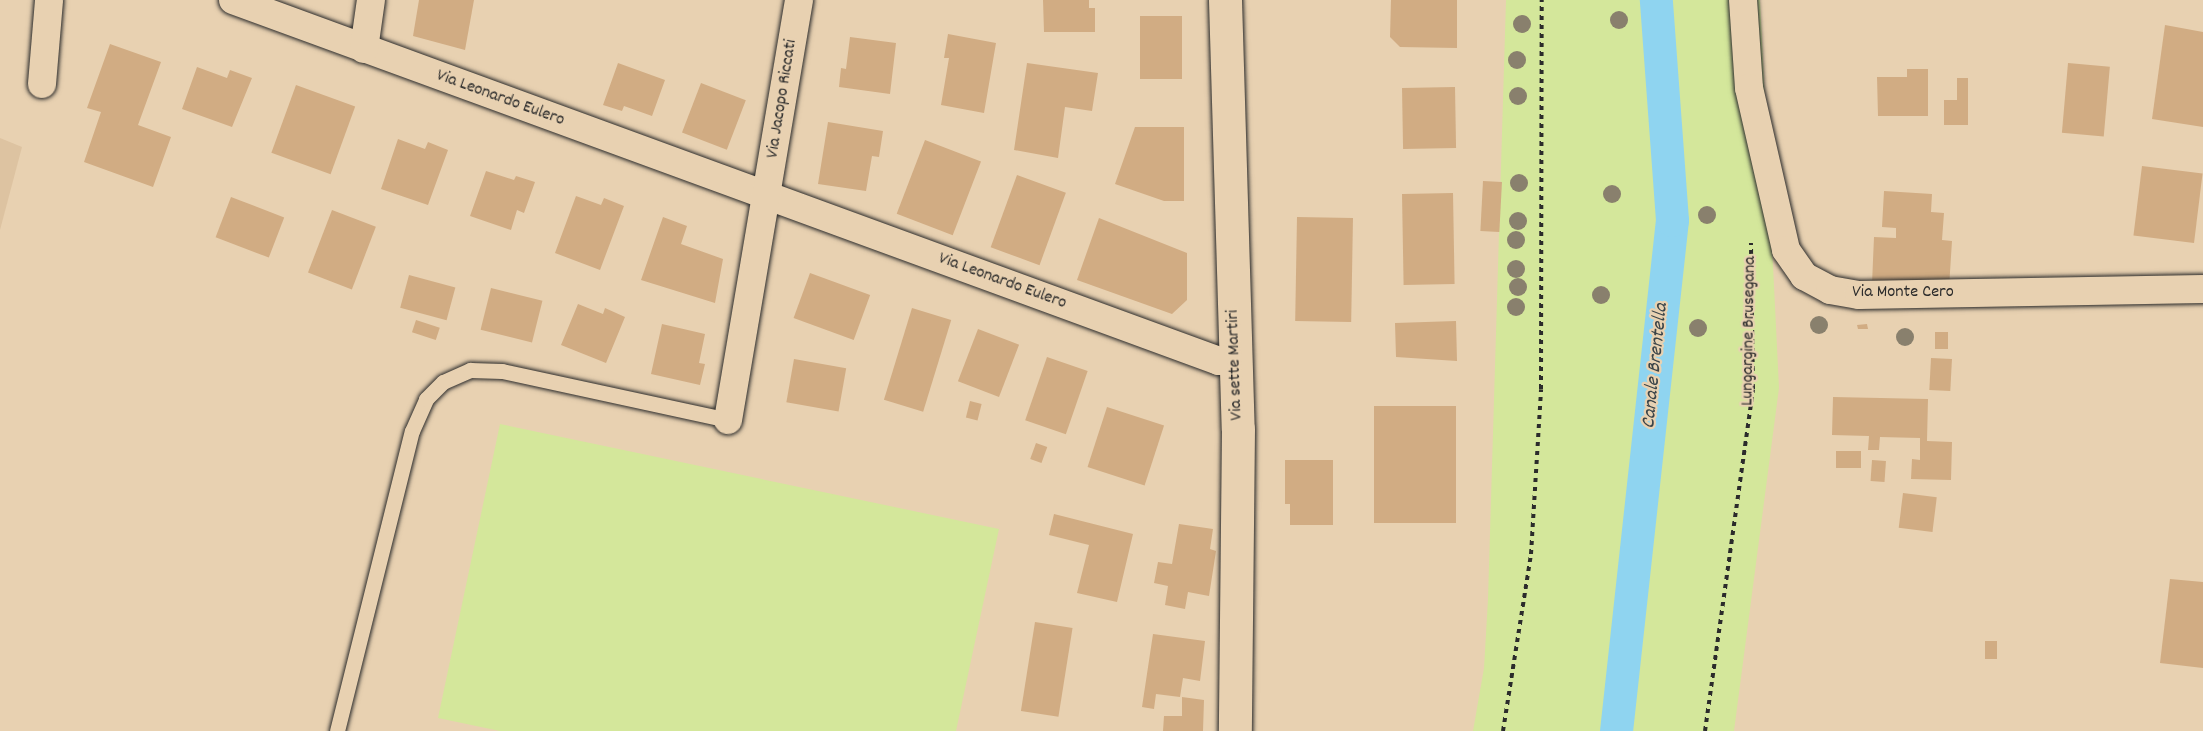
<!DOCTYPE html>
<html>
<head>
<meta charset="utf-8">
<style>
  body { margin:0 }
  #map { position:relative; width:2203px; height:731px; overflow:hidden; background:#e8d1b1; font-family:Dekko,sans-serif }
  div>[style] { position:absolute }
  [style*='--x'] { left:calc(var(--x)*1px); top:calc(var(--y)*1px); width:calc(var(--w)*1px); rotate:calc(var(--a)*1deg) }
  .built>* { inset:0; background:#ddc3a1 }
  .green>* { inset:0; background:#d4e79b }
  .canal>* { height:33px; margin:-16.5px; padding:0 16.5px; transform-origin:16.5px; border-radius:16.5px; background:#8fd4f0 }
  .building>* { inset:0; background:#d1ac83; transform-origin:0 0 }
  .path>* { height:4px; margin-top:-2px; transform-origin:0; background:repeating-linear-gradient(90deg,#2b2b2b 0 4.5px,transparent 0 9px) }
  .roads { filter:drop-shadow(0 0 2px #2b2b2b) drop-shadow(0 0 2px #2b2b2b) }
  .service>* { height:15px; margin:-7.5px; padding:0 7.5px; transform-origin:7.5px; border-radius:7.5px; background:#e8d1b1 }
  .minor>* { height:28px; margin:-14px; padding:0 14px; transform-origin:14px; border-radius:14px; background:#e8d1b1 }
  .secondary>* { height:33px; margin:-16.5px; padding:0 16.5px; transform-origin:16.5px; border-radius:16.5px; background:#e8d1b1 }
  .trees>* { width:18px; height:18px; margin:-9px; border-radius:50%; background:#89806d }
  span { translate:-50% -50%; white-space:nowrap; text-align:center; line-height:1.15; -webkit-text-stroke:4.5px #e8d1b1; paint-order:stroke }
  .street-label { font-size:18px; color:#2b2b2b }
  .water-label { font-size:20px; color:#3a4449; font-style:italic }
</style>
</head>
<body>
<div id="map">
  <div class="built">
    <i style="clip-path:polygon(0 138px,22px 147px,0 230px)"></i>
  </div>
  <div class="green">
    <i style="clip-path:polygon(1506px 0,1760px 0,1779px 388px,1734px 731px,1473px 731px,1484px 668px,1488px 599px)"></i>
    <i style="clip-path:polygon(500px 424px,999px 529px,956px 731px,500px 731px,438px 718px)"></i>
  </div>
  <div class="canal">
    <i style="--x:1616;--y:731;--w:514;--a:-83.75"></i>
    <i style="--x:1672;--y:220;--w:221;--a:-94.2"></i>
  </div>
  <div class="building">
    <i style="clip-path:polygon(419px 0,474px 0,465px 50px,413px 36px)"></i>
    <i style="clip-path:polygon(1043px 0,1089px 0,1089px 8px,1095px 8px,1095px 32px,1044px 32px)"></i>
    <i style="clip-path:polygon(1391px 0,1457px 0,1457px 48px,1400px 47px,1390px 37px)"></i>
    <i style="left:1140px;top:16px;width:42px;height:63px"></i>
    <i style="clip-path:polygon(2165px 25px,2203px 32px,2203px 127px,2152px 119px)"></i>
    <i style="clip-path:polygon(948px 34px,996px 43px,984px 113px,941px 105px,949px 58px,944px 58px)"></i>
    <i style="clip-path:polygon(850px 37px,896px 43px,890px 94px,839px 87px,841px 68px,846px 69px)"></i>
    <i style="clip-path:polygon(110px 44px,161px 62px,138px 125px,171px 137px,153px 187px,84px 162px,101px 112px,87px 108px)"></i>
    <i style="clip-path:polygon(618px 63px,665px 80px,652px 116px,624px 106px,622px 111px,603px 105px)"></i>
    <i style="clip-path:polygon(1027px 63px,1098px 73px,1092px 111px,1065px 107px,1058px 158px,1014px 150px)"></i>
    <i style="left:2068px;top:63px;width:42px;height:70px;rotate:5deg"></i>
    <i style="clip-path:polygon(197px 67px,227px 78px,230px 70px,252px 78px,232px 127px,182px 109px)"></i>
    <i style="clip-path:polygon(1907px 69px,1928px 69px,1928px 116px,1878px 116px,1877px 77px,1907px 77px)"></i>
    <i style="clip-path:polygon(1957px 78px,1968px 78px,1968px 125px,1944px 125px,1944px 100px,1957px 100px)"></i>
    <i style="left:701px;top:83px;width:48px;height:53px;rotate:21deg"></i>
    <i style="left:296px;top:85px;width:63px;height:72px;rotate:20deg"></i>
    <i style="left:1455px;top:87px;width:61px;height:53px;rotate:89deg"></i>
    <i style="clip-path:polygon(828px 122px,883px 131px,879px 157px,872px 156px,866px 191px,818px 184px)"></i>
    <i style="clip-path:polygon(1135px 127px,1184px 127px,1184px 201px,1164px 201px,1115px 184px)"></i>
    <i style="clip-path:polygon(398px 139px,425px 149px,428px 142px,448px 150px,428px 205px,381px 189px)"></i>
    <i style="left:925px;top:140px;width:60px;height:79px;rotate:21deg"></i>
    <i style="left:2142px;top:166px;width:61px;height:70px;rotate:7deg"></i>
    <i style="clip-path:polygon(486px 171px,514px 180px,516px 176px,535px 182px,524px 213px,517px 210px,511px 230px,470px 216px)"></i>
    <i style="left:1017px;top:175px;width:52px;height:77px;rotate:20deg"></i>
    <i style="left:1483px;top:181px;width:19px;height:50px;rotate:3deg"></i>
    <i style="clip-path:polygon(1884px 191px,1932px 194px,1931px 212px,1944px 213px,1942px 240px,1952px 241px,1949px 288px,1872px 284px,1874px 237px,1896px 238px,1896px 228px,1882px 227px)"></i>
    <i style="left:1453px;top:193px;width:91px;height:51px;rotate:89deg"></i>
    <i style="clip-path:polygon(576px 196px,601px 205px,604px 198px,624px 206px,600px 270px,555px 253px)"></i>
    <i style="left:231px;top:197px;width:57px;height:43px;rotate:21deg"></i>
    <i style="left:332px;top:210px;width:47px;height:67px;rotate:21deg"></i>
    <i style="clip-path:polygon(663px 217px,687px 226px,681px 244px,723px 259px,715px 303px,641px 280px)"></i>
    <i style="left:1297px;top:217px;width:56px;height:104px;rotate:1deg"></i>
    <i style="clip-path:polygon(1099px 218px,1187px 253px,1187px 300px,1172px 314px,1077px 280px)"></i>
    <i style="left:810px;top:273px;width:64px;height:48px;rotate:20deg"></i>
    <i style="left:409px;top:275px;width:48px;height:34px;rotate:15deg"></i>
    <i style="left:491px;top:288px;width:53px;height:43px;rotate:14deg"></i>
    <i style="clip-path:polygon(578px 304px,603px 314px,605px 308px,625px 317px,606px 363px,561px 345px)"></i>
    <i style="left:912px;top:308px;width:41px;height:96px;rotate:17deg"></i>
    <i style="left:416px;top:320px;width:25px;height:13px;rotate:18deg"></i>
    <i style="clip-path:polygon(1456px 321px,1457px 361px,1396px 357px,1395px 323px)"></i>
    <i style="clip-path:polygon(662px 324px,705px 334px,699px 363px,705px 364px,700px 385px,651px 374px)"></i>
    <i style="clip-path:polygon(1867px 324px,1868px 329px,1858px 329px,1857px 325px)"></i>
    <i style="left:978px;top:329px;width:44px;height:56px;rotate:21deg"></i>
    <i style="left:1935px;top:332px;width:13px;height:17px"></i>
    <i style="left:1047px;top:357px;width:43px;height:67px;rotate:19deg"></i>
    <i style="left:1931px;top:358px;width:21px;height:32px;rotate:3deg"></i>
    <i style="left:794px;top:359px;width:53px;height:44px;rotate:10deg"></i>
    <i style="clip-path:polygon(1833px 397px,1928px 399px,1927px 441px,1952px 442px,1951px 480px,1911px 479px,1912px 459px,1920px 460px,1920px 438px,1880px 437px,1879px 450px,1868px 450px,1869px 436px,1832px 435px)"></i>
    <i style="left:970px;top:401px;width:12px;height:17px;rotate:14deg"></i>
    <i style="left:1374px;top:406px;width:82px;height:117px"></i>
    <i style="left:1107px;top:407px;width:60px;height:63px;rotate:18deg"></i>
    <i style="left:1036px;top:443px;width:12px;height:17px;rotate:20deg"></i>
    <i style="left:1836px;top:451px;width:25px;height:17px"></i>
    <i style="clip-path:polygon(1285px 460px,1333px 460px,1333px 525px,1290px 525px,1290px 504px,1285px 504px)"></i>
    <i style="left:1872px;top:460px;width:14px;height:21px;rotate:4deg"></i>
    <i style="left:1903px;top:493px;width:34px;height:35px;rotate:7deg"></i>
    <i style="clip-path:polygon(1054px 514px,1133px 534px,1117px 602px,1077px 593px,1089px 545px,1049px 535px)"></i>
    <i style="clip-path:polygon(1179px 524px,1213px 529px,1210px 549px,1216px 551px,1209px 596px,1188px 592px,1185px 609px,1165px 605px,1168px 586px,1154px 583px,1158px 562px,1172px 564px)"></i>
    <i style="clip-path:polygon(2170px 579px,2203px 582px,2203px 668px,2160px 663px)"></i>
    <i style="left:1035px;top:622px;width:38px;height:90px;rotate:9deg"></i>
    <i style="clip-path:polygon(1153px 634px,1205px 641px,1200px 681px,1183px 678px,1180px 697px,1156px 694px,1154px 709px,1142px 707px)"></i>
    <i style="left:1997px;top:641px;width:18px;height:12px;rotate:90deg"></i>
    <i style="clip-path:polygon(1182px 697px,1204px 700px,1203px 731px,1163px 731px,1164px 716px,1182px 716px)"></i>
  </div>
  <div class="path">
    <i style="--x:1503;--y:731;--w:179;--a:-81"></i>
    <i style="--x:1531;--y:554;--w:165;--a:-86.5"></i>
    <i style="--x:1541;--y:389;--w:389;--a:-89.9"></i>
    <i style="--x:1705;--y:731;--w:345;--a:-82"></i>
    <i style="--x:1753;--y:389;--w:146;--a:-90.8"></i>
  </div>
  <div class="roads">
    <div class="service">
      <i style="--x:337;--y:731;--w:309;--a:-76"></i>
      <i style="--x:412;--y:431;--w:35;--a:-66"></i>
      <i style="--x:426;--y:399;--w:24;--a:-45"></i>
      <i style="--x:443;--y:382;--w:30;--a:-24"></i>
      <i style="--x:470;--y:370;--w:32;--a:2"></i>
      <i style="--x:502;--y:371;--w:231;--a:12.2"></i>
    </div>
    <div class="minor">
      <i style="--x:233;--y:0;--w:1050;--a:20.11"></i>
      <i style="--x:1219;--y:361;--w:18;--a:-3"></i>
      <i style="--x:1743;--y:0;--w:88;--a:86.1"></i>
      <i style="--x:1749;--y:88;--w:166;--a:77.1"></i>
      <i style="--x:1786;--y:250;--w:32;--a:55"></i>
      <i style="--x:1804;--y:276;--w:30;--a:28"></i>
      <i style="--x:1830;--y:290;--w:29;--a:10"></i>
      <i style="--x:1859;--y:295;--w:344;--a:-1"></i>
      <i style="--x:364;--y:49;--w:49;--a:-81.9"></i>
      <i style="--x:42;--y:84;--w:84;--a:-85.2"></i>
      <i style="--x:728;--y:420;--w:426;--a:-80.4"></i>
    </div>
    <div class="secondary">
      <i style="--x:1225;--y:0;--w:429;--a:88.3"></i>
      <i style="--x:1238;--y:429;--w:302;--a:90.6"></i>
    </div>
  </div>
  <div class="trees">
    <i style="left:1619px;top:20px"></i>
    <i style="left:1522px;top:24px"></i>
    <i style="left:1517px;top:60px"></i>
    <i style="left:1518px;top:96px"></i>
    <i style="left:1519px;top:183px"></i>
    <i style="left:1612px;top:194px"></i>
    <i style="left:1707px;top:215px"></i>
    <i style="left:1518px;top:221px"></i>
    <i style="left:1516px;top:240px"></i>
    <i style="left:1516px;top:269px"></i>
    <i style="left:1518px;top:287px"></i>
    <i style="left:1601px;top:295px"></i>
    <i style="left:1516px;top:307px"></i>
    <i style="left:1819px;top:325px"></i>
    <i style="left:1698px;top:328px"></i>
    <i style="left:1905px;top:337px"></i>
  </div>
  <div class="street-label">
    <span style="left:500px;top:99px;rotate:20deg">Via Leonardo Eulero</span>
    <span style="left:783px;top:99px;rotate:-81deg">Via Jacopo Riccati</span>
    <span style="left:1002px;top:282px;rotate:20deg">Via Leonardo Eulero</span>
    <span style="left:1903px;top:293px">Via Monte Cero</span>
    <span style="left:1750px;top:331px;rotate:-89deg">Lungargine Brusegana</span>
    <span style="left:1236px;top:365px;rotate:-92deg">Via sette Martiri</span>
  </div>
  <div class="water-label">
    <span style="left:1656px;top:366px;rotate:-84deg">Canale Brentella</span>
  </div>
</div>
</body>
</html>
